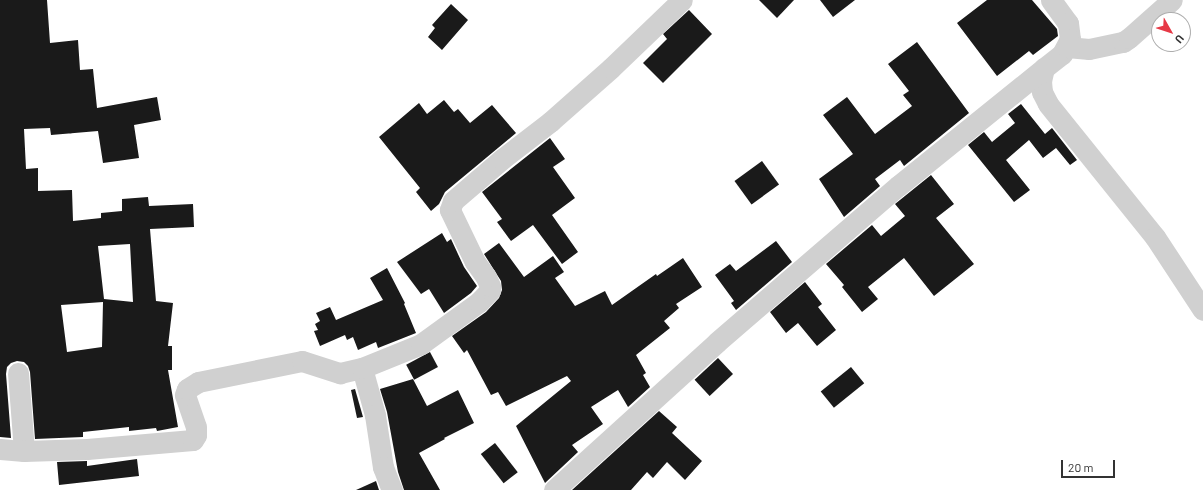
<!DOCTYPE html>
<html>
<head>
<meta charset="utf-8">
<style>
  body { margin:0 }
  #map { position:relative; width:1203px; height:490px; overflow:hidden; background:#fff; font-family:Barlow,sans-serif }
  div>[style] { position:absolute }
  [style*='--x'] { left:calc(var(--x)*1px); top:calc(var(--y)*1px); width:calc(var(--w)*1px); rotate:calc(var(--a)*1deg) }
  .building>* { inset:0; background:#1a1a1a; transform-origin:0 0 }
  .minor>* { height:21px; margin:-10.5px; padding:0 10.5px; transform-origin:10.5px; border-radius:10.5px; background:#d0d0d0 }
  span { translate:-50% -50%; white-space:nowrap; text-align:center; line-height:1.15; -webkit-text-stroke:4px #fff; paint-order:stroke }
  .north { position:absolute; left:1151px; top:12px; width:40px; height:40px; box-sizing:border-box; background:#fff; border:1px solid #adadad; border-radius:50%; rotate:129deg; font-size:11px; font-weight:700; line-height:16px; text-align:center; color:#333 }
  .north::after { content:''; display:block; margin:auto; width:14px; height:18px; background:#e63946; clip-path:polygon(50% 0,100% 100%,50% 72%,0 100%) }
  .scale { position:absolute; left:1061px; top:460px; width:54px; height:18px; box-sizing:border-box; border:2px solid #333; border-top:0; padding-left:5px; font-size:12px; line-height:14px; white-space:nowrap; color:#333; -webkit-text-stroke:3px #fff; paint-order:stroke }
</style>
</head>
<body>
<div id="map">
  <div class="building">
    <i style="clip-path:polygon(evenodd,0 0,47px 0,50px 43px,78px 40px,80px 70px,93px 69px,97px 108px,157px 97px,161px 120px,134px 125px,139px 158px,103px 163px,98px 131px,51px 135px,50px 128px,24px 129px,26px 169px,38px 168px,38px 191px,72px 190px,73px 221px,101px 218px,101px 213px,122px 211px,122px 199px,148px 197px,149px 206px,193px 204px,194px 227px,150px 229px,156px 301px,173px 303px,168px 346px,172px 346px,172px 370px,168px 370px,178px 427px,157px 431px,156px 428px,129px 431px,129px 427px,83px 432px,83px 437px,35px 439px,30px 372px,28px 366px,24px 362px,17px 361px,11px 363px,7px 367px,6px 374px,11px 438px,0 437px,0 0,130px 244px,133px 302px,104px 299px,98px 246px,130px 244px,0 0,103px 302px,102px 347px,67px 352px,61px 305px,103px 302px)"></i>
    <i style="clip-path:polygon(759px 0,794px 0,777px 18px)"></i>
    <i style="clip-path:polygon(820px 0,855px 0,833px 17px)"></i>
    <i style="clip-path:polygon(987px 0,1032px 0,1057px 29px,1058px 36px,1033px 55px,1029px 51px,997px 76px,957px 23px)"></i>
    <i style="clip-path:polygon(451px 4px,468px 20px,442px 50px,428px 37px,435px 28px,432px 25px)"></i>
    <i style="clip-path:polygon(689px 10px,712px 34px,663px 83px,643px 63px,667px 39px,663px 34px)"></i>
    <i style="clip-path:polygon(917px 42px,969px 113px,904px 166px,900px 160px,875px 179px,880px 186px,844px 217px,819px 179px,853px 154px,823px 115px,847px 97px,875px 134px,912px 106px,903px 95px,909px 91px,888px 64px)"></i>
    <i style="clip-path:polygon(444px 100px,454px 112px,458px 109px,470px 123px,492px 105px,516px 133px,445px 192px,439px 204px,431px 211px,416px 192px,420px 188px,379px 137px,419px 103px,427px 114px)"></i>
    <i style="clip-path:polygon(1021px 104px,1045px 134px,1052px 128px,1077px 160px,1070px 165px,1056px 148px,1043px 158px,1029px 140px,1006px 160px,1030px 190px,1014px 202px,968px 145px,984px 132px,992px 142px,1015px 123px,1008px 114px)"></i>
    <i style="clip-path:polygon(550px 138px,565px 159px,553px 167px,575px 198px,552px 215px,578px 252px,562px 264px,533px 225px,511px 241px,497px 222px,502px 219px,482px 192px)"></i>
    <i style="left:762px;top:161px;width:29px;height:34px;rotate:54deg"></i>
    <i style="clip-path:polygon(931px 175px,954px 204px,936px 218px,974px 264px,934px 296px,904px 258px,868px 287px,878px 299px,862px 312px,842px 287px,844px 285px,826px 264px,872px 225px,881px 236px,905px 216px,895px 204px)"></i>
    <i style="clip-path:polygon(442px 233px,447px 242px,451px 239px,464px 267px,477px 286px,471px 293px,444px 313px,429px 289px,421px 294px,397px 262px)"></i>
    <i style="clip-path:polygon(776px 241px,792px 262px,736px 310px,731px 303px,734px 301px,715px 275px,730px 264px,736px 271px)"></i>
    <i style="clip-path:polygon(499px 243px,524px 277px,553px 256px,564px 272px,555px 278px,575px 306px,605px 291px,612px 305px,656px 274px,657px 276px,683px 258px,702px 287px,676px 304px,679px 308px,664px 321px,670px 328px,636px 355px,646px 373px,643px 375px,650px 387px,628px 407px,618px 390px,591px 407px,603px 424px,572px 445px,578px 452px,545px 483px,516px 426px,571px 381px,567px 376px,506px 406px,498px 392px,491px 395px,467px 350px,464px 353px,452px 336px,486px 312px,499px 298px,502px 290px,501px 281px,484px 254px)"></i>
    <i style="clip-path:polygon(387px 268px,405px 303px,404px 304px,416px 333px,378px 348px,376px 342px,358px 350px,353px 337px,347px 340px,345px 335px,320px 346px,314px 331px,318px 330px,315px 324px,320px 321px,316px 313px,330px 307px,336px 320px,383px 300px,370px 278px)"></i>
    <i style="clip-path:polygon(805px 282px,822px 304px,818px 307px,836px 330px,817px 346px,798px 323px,786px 333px,770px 312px)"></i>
    <i style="left:430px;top:352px;width:17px;height:27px;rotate:62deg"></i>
    <i style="left:718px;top:358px;width:22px;height:32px;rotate:47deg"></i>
    <i style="left:851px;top:367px;width:21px;height:39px;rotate:51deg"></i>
    <i style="clip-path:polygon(413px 379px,427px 406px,458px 390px,474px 423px,444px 438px,445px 439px,419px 453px,440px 490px,404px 490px,398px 472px,387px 412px,380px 389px)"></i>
    <i style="clip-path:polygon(355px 389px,363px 417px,357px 418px,351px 390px)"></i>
    <i style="clip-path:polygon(659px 411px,677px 427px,672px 433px,702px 461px,685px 480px,667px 462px,653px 478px,647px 472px,631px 490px,572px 490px)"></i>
    <i style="left:495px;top:443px;width:37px;height:18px;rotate:52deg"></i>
    <i style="clip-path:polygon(137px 459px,139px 476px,59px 485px,57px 462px,87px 461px,87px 466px)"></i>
    <i style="clip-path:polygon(376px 481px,379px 490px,356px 490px)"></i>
  </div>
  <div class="minor">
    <i style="--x:1051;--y:0;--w:29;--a:54"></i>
    <i style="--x:1068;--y:23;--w:16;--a:83"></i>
    <i style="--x:1070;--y:39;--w:17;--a:118"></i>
    <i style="--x:1062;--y:54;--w:23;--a:142"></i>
    <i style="--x:1044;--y:68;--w:13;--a:103"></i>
    <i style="--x:1041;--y:81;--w:11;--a:85"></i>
    <i style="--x:1042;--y:92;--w:13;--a:63"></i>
    <i style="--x:1048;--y:104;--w:171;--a:51.2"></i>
    <i style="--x:1155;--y:237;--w:87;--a:56.7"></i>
    <i style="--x:1067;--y:47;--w:22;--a:5"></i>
    <i style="--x:1089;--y:49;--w:35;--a:-12"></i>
    <i style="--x:1123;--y:42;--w:7;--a:-34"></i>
    <i style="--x:1129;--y:38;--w:57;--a:-41.5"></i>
    <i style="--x:362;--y:368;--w:49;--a:74.5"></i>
    <i style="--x:375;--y:415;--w:53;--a:81.3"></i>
    <i style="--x:383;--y:467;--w:25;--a:69"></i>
    <i style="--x:18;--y:373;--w:78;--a:85.6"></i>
    <i style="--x:0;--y:449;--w:24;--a:5"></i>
    <i style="--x:24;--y:451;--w:63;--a:-1.8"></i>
    <i style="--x:87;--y:449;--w:106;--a:-4.9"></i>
    <i style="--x:193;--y:440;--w:6;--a:-59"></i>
    <i style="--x:196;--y:435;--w:8;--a:-90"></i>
    <i style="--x:196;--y:427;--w:34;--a:-109"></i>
    <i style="--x:185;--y:395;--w:6;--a:-72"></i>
    <i style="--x:187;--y:389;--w:13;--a:-32"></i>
    <i style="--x:198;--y:382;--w:106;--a:-11.4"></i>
    <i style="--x:302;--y:361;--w:40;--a:18"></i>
    <i style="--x:340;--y:373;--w:23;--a:-13"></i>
    <i style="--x:362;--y:368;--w:64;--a:-22.1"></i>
    <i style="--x:421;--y:344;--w:72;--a:-35.9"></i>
    <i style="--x:479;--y:302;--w:16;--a:-47"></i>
    <i style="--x:490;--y:290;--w:4;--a:-90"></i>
    <i style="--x:490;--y:286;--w:10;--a:-114"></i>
    <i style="--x:486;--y:277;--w:19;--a:-126"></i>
    <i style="--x:475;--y:262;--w:58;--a:-115.7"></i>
    <i style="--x:450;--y:210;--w:9;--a:-72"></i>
    <i style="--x:453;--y:201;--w:65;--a:-40.6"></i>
    <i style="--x:502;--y:159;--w:61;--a:-37.6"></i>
    <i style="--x:550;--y:122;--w:81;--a:-41.5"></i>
    <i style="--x:611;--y:68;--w:98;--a:-43.8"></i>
    <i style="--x:554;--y:490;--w:220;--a:-42.2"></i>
    <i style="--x:717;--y:342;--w:239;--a:-40.8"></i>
    <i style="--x:898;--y:186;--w:188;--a:-38.9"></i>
  </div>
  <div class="north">U</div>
  <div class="scale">20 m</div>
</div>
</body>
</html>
